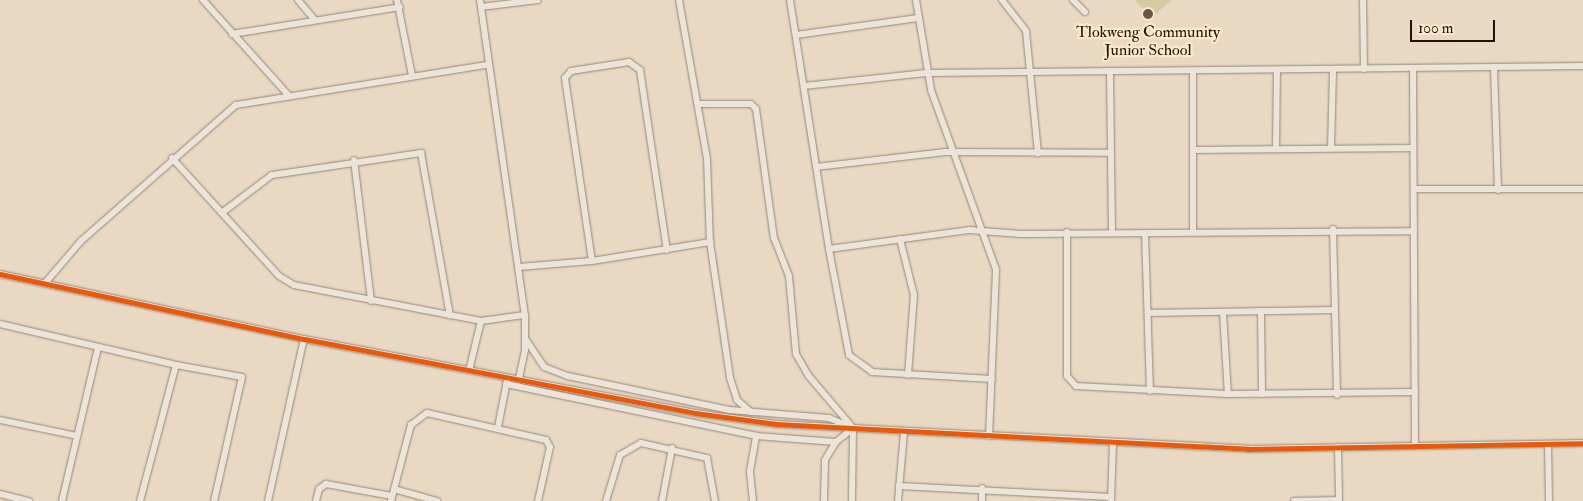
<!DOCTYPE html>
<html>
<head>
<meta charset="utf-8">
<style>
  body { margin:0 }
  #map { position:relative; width:1583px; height:501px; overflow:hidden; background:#e9d9c3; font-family:"IM FELL Double Pica",serif }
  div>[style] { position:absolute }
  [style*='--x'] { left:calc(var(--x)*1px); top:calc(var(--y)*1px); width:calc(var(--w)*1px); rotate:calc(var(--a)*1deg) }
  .green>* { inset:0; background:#d4cba3 }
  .roads { filter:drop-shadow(0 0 1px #938779) drop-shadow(0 0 1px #938779) }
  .minor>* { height:6px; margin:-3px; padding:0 3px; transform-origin:3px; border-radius:3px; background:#ece4d9 }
  .cycleway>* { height:5px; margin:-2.5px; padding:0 2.5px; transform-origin:2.5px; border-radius:2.5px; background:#e8590c }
  .dots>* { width:14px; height:14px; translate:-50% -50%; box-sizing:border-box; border:2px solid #fbe8ce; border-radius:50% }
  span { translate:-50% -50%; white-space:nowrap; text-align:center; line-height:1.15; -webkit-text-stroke:4.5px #fbe8ce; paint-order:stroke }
  .poi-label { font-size:16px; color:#261100 }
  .scale { position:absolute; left:1410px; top:20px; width:85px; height:22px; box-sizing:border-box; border:2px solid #261100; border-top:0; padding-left:6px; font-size:15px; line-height:18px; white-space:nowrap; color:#261100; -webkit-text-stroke:4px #fbe8ce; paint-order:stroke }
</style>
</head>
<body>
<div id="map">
  <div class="green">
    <i style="clip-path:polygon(1135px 0,1172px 0,1151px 18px)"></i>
  </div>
  <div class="roads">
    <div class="minor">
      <i style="--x:203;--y:0;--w:129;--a:48.1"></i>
      <i style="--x:298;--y:0;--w:25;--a:50"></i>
      <i style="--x:397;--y:0;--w:77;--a:78.8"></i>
      <i style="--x:480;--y:0;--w:318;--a:81.9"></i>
      <i style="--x:525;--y:315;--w:35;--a:90"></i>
      <i style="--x:525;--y:350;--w:29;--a:102"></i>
      <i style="--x:679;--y:0;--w:160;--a:80"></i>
      <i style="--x:707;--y:158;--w:84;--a:88"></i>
      <i style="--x:710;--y:242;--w:137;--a:81.6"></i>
      <i style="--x:730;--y:378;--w:23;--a:72"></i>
      <i style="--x:737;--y:400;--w:18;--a:41"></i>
      <i style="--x:790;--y:0;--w:252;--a:81.1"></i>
      <i style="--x:829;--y:249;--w:108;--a:79.3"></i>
      <i style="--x:849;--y:355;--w:29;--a:36"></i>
      <i style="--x:872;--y:372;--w:120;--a:3.3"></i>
      <i style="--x:916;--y:0;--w:91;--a:80.5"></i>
      <i style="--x:931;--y:90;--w:191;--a:70.1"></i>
      <i style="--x:996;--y:270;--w:166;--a:92.4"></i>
      <i style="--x:1002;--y:0;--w:39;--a:52"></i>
      <i style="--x:1026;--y:31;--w:123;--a:84.4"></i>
      <i style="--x:1073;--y:0;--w:17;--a:45"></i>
      <i style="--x:1363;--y:0;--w:69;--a:89.2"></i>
      <i style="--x:481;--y:7;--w:57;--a:-7"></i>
      <i style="--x:232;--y:34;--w:170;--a:-9.1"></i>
      <i style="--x:796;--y:35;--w:123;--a:-7.9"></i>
      <i style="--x:1413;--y:68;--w:378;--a:89.7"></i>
      <i style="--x:1494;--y:68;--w:122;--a:88.1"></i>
      <i style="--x:1110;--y:72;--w:159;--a:89.3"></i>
      <i style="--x:804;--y:86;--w:123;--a:-6.1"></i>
      <i style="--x:926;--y:73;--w:657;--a:-0.61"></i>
      <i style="--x:699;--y:104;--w:52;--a:0"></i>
      <i style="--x:751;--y:104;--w:7;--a:45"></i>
      <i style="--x:756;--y:109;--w:130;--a:82.1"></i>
      <i style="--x:774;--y:238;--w:41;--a:68.5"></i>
      <i style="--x:789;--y:276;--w:78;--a:84.9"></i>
      <i style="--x:796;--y:354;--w:24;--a:60"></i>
      <i style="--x:808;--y:375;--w:70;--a:49.7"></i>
      <i style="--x:853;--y:428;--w:73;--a:90.8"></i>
      <i style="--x:1331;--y:148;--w:78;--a:-88.5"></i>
      <i style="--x:1276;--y:149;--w:78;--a:-89.3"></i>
      <i style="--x:1193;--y:150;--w:220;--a:-0.5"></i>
      <i style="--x:172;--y:158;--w:159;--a:47.8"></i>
      <i style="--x:279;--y:276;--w:17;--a:31"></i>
      <i style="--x:294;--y:285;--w:190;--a:10.9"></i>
      <i style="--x:481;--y:321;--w:44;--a:-7.8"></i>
      <i style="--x:354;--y:160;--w:142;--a:83.1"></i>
      <i style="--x:816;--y:167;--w:130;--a:-6.6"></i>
      <i style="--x:945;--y:152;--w:165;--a:0.3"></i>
      <i style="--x:1414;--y:189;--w:169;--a:0"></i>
      <i style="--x:223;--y:212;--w:61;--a:-37.1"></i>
      <i style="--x:272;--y:175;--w:151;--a:-8.4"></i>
      <i style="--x:421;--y:153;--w:165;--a:79.9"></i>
      <i style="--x:1333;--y:229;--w:166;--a:88.6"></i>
      <i style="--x:1193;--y:231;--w:158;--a:-90"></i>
      <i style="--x:1067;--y:232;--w:144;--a:90"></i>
      <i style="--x:1067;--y:376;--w:13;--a:48"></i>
      <i style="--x:1076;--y:386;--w:152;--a:3"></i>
      <i style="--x:1228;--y:394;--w:187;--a:-0.6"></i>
      <i style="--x:1145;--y:233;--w:158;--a:88.2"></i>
      <i style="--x:900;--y:239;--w:58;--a:76"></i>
      <i style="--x:914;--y:295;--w:80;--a:94.3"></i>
      <i style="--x:829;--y:249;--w:141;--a:-7.7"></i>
      <i style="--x:969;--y:230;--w:52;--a:4.4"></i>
      <i style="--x:1021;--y:234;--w:393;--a:-0.4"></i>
      <i style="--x:592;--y:261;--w:185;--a:-98.4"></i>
      <i style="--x:565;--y:78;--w:9;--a:-49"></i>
      <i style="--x:571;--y:71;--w:59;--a:-8.8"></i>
      <i style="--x:629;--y:62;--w:14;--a:36"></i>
      <i style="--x:640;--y:70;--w:182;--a:81.5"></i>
      <i style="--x:519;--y:267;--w:73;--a:-4.7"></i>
      <i style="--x:592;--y:261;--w:120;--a:-9.1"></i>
      <i style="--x:0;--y:274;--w:311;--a:12.1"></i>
      <i style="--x:304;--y:339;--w:398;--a:10.7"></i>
      <i style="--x:695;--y:413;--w:82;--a:7.7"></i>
      <i style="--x:776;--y:424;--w:473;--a:3"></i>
      <i style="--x:1248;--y:449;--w:335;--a:-1"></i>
      <i style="--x:46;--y:282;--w:54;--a:-49.5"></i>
      <i style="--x:81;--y:241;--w:206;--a:-41.3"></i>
      <i style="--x:236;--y:105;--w:254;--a:-9.1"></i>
      <i style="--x:1261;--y:311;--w:83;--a:89.3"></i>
      <i style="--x:1149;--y:313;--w:184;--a:-0.9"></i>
      <i style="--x:1223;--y:313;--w:81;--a:86.5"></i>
      <i style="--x:0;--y:324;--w:181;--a:13.1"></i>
      <i style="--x:176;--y:365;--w:141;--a:104.8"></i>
      <i style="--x:526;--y:340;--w:32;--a:56"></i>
      <i style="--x:544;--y:367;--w:26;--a:21"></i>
      <i style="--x:568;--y:376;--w:166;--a:11.9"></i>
      <i style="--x:730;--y:410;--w:99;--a:4.6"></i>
      <i style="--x:829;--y:418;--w:16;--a:22"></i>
      <i style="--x:176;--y:365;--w:67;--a:10.3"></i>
      <i style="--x:242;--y:377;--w:127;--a:102.7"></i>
      <i style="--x:470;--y:367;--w:47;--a:-76.6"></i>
      <i style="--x:506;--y:384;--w:255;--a:11.7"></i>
      <i style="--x:0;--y:420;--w:79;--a:11.7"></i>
      <i style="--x:498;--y:427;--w:47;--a:-78.9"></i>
      <i style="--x:1548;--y:444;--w:57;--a:89"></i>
      <i style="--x:1338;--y:447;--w:54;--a:88.9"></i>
      <i style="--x:899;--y:486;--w:212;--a:3"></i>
      <i style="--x:982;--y:488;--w:13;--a:90"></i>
      <i style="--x:394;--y:489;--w:45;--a:15.6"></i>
      <i style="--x:0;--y:494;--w:30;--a:14"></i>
      <i style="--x:1111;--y:500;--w:58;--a:-88"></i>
      <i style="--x:62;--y:501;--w:158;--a:-76.8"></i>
      <i style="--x:268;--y:501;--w:166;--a:-77.5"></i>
      <i style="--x:316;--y:501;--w:12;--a:-76"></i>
      <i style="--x:319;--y:489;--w:9;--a:-36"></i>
      <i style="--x:326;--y:484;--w:67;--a:10.3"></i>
      <i style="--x:391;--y:501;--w:79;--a:-75.3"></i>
      <i style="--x:411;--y:425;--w:20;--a:-37"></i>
      <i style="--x:427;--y:413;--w:122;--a:12.8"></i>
      <i style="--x:546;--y:440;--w:8;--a:60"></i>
      <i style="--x:550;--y:447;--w:55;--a:102.5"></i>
      <i style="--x:606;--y:501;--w:48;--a:-73.1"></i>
      <i style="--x:620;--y:455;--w:24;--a:-30"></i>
      <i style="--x:641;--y:443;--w:68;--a:12.8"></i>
      <i style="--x:707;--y:458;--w:44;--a:79.5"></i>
      <i style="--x:662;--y:501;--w:54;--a:-79.3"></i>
      <i style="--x:753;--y:501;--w:30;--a:-96"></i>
      <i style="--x:750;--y:471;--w:36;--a:-80"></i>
      <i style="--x:756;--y:436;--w:80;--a:4.3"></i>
      <i style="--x:824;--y:501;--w:41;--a:-88.6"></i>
      <i style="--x:825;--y:460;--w:21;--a:-59"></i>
      <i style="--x:836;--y:442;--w:22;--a:-39"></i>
      <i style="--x:898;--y:501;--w:69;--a:-85"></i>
      <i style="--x:1294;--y:501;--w:45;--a:-1.3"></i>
    </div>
  </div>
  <div class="cycleway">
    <i style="--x:0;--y:274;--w:311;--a:12.1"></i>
    <i style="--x:304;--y:339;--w:398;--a:10.7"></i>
    <i style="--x:695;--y:413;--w:82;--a:7.7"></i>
    <i style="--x:776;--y:424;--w:473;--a:3"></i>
    <i style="--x:1248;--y:449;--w:335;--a:-1"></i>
  </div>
  <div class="dots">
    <i style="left:1148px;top:14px;background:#6a5744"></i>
  </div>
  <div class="poi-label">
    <span style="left:1148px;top:41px">Tlokweng Community<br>Junior School</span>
  </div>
  <div class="scale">100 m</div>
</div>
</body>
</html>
